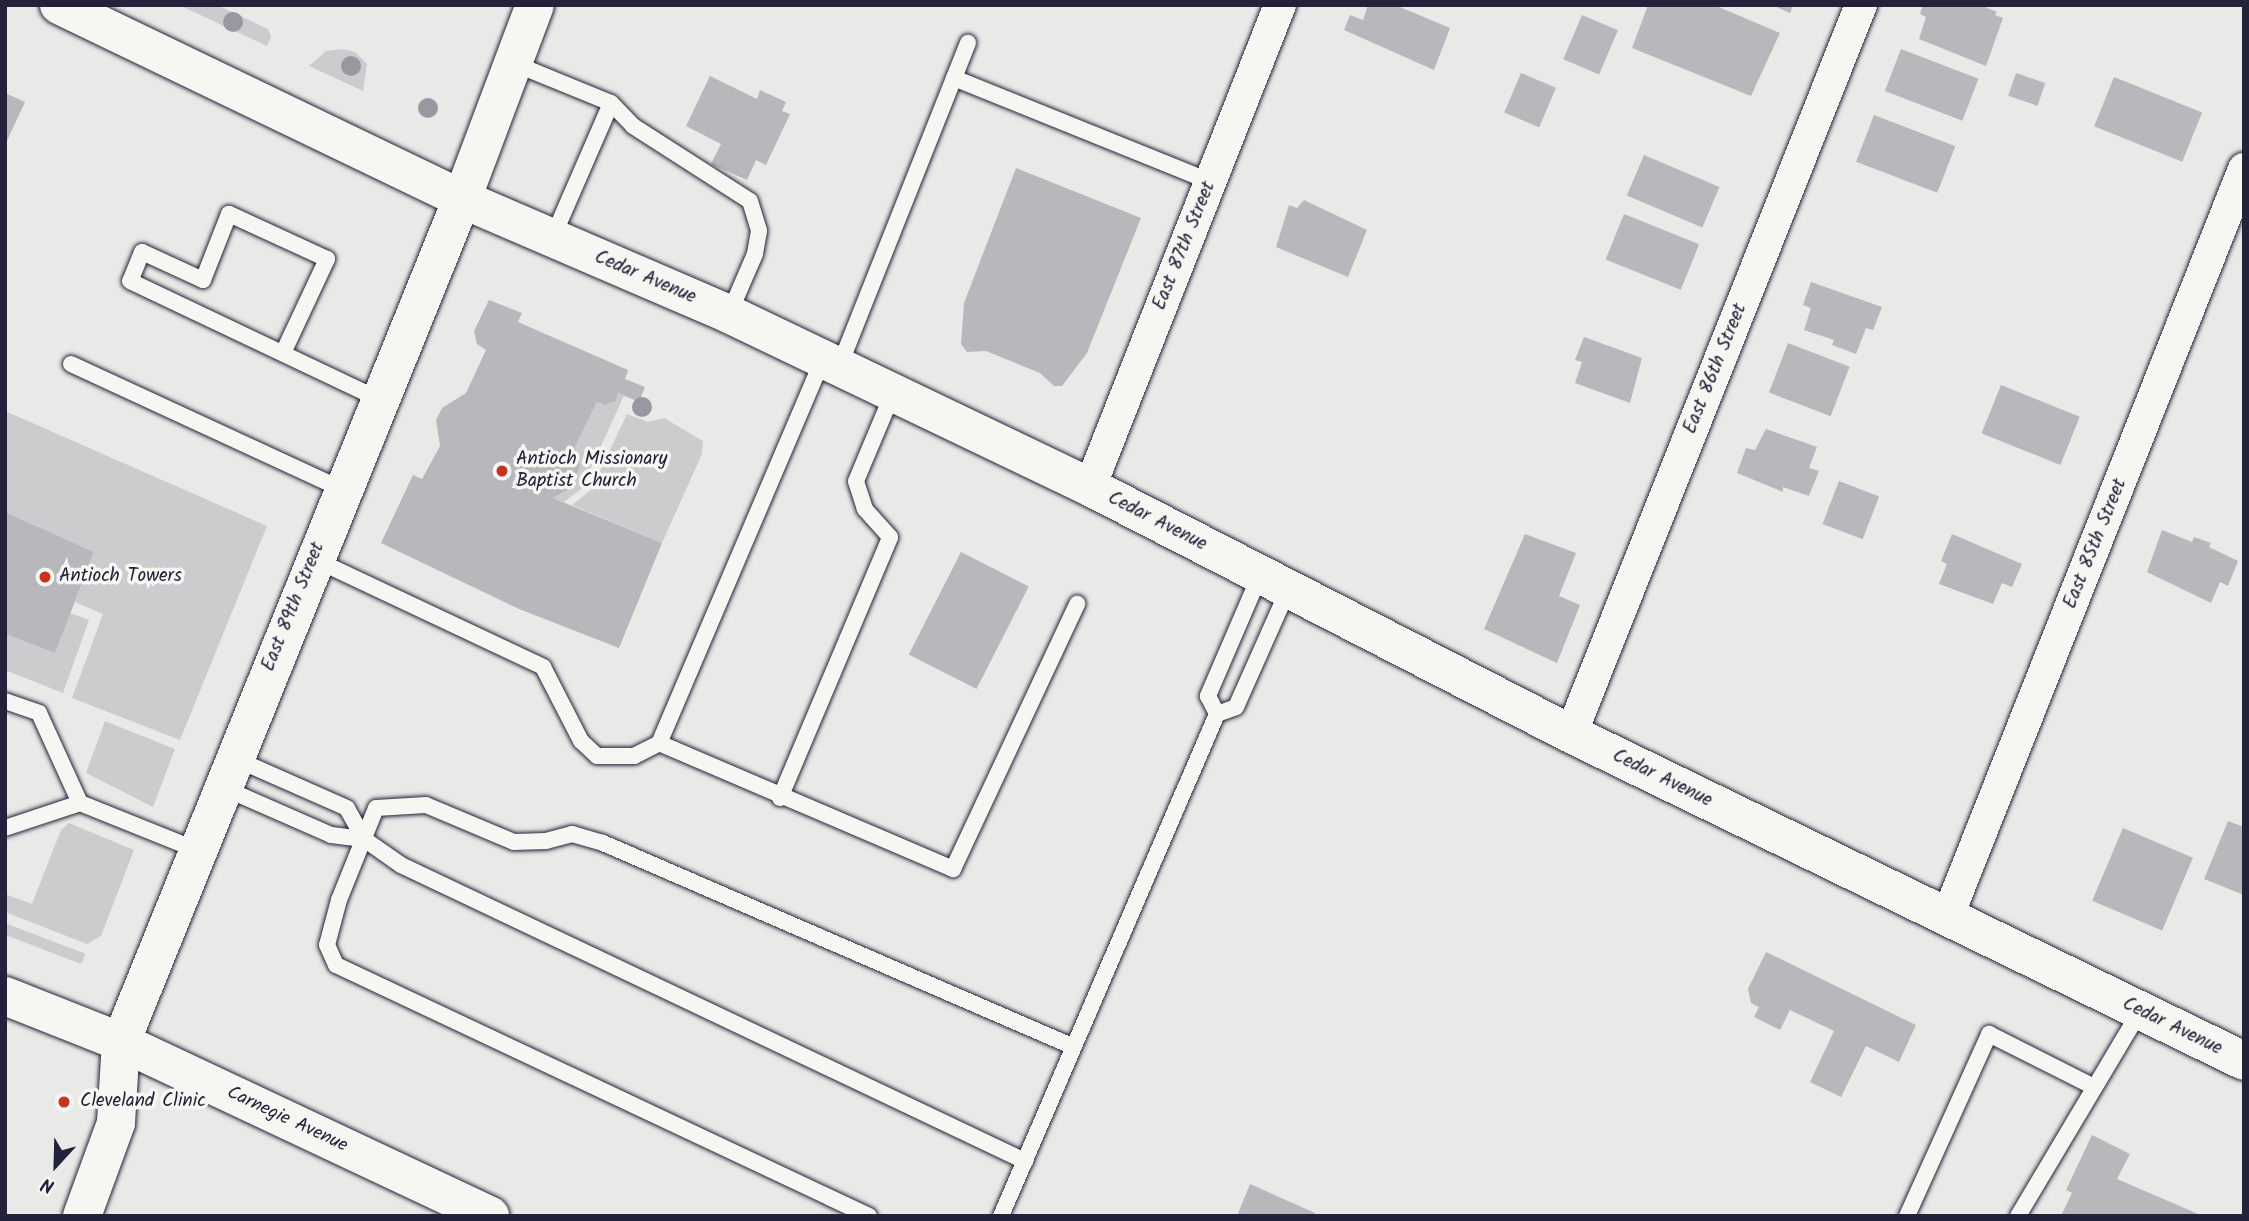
<!DOCTYPE html>
<html>
<head>
<meta charset="utf-8">
<style>
  body { margin:0 }
  #map { position:relative; width:2249px; height:1221px; overflow:hidden; background:#e9e9e7; font-family:Kalam,sans-serif }
  div>[style] { position:absolute }
  [style*='--x'] { left:calc(var(--x)*1px); top:calc(var(--y)*1px); width:calc(var(--w)*1px); rotate:calc(var(--a)*1deg) }
  .green>* { inset:0; background:#ccccce; transform-origin:0 0 }
  .building>* { inset:0; background:#b8b8bc; transform-origin:0 0 }
  .roads { filter:drop-shadow(0 0 2px #22223b) drop-shadow(0 0 2px #22223b) }
  .service>* { height:16px; margin:-8px; padding:0 8px; transform-origin:8px; border-radius:8px; background:#f6f6f2 }
  .minor>* { height:32px; margin:-16px; padding:0 16px; transform-origin:16px; border-radius:16px; background:#f6f6f2 }
  .tertiary>* { height:38px; margin:-19px; padding:0 19px; transform-origin:19px; border-radius:19px; background:#f6f6f2 }
  .secondary>* { height:38px; margin:-19px; padding:0 19px; transform-origin:19px; border-radius:19px; background:#f6f6f2 }
  .trees>* { width:20px; height:20px; margin:-10px; border-radius:50%; background:#9898a1 }
  .dots>* { width:19px; height:19px; translate:-50% -50%; box-sizing:border-box; border:4px solid #f6f6f2; border-radius:50% }
  span { translate:-50% -50%; white-space:nowrap; text-align:center; line-height:1.15; -webkit-text-stroke:7px #f6f6f2; paint-order:stroke }
  .street-label { font-size:19px; color:#22223b }
  .poi-label { font-size:19px; color:#22223b }
  .left { translate:0 -50%; text-align:left }
  .frame { position:absolute; inset:0; border:7px solid #22223b; pointer-events:none }
  .north { position:absolute; left:21px; top:1130px; width:70px; height:70px; -webkit-text-stroke:5px #f6f6f2; paint-order:stroke; rotate:202deg; font-size:19px; font-weight:700; line-height:28px; text-align:center; color:#22223b }
  .north::after { content:''; display:block; margin:auto; width:24px; height:32px; background:#22223b; clip-path:polygon(50% 0,100% 100%,50% 72%,0 100%) }
</style>
</head>
<body>
<div id="map">
  <div class="green">
    <i style="clip-path:polygon(179px 5px,217px 5px,268px 29px,271px 37px,267px 46px)"></i>
    <i style="clip-path:polygon(342px 49px,355px 52px,367px 64px,363px 91px,309px 66px,326px 51px)"></i>
    <i style="clip-path:polygon(618px 393px,624px 396px,581px 489px,564px 502px,553px 498px,569px 489px,576px 478px,580px 466px,575px 447px,597px 402px,605px 405px,616px 401px)"></i>
    <i style="clip-path:polygon(5px 411px,267px 526px,180px 740px,72px 698px,103px 614px,75px 602px,94px 552px,5px 512px)"></i>
    <i style="clip-path:polygon(627px 414px,648px 422px,664px 418px,703px 441px,702px 454px,662px 543px,572px 505px,591px 490px)"></i>
    <i style="clip-path:polygon(70px 613px,89px 620px,63px 693px,5px 670px,5px 634px,55px 653px)"></i>
    <i style="clip-path:polygon(105px 721px,175px 749px,153px 807px,86px 773px)"></i>
    <i style="clip-path:polygon(69px 823px,134px 850px,101px 936px,87px 944px,5px 912px,5px 894px,32px 904px,61px 830px)"></i>
    <i style="left:5px;top:923px;width:86px;height:11px;rotate:21deg"></i>
  </div>
  <div class="building">
    <i style="clip-path:polygon(1368px 5px,1395px 5px,1450px 28px,1434px 70px,1344px 30px,1350px 15px,1363px 20px)"></i>
    <i style="clip-path:polygon(1648px 5px,1714px 5px,1780px 33px,1751px 96px,1632px 48px)"></i>
    <i style="clip-path:polygon(1772px 5px,1793px 5px,1790px 13px)"></i>
    <i style="clip-path:polygon(1923px 5px,1980px 5px,1997px 12px,1995px 15px,2003px 18px,1986px 66px,1919px 39px,1926px 17px,1920px 14px)"></i>
    <i style="left:1582px;top:15px;width:39px;height:48px;rotate:23deg"></i>
    <i style="left:1901px;top:49px;width:83px;height:45px;rotate:21deg"></i>
    <i style="left:1521px;top:73px;width:38px;height:43px;rotate:23deg"></i>
    <i style="left:2016px;top:73px;width:31px;height:24px;rotate:19deg"></i>
    <i style="clip-path:polygon(710px 76px,757px 99px,760px 90px,786px 102px,782px 111px,790px 114px,766px 165px,756px 160px,747px 180px,711px 164px,721px 144px,686px 126px)"></i>
    <i style="left:2114px;top:77px;width:95px;height:53px;rotate:22deg"></i>
    <i style="clip-path:polygon(5px 93px,25px 102px,5px 145px)"></i>
    <i style="left:1874px;top:115px;width:87px;height:50px;rotate:21deg"></i>
    <i style="left:1644px;top:155px;width:82px;height:44px;rotate:23deg"></i>
    <i style="clip-path:polygon(1016px 168px,1141px 218px,1087px 353px,1062px 386px,1054px 386px,1040px 373px,986px 351px,967px 352px,961px 344px,964px 303px)"></i>
    <i style="clip-path:polygon(1304px 200px,1367px 230px,1348px 277px,1276px 247px,1289px 205px,1297px 208px)"></i>
    <i style="left:1624px;top:214px;width:81px;height:49px;rotate:22deg"></i>
    <i style="clip-path:polygon(1811px 282px,1882px 307px,1873px 330px,1866px 328px,1856px 354px,1832px 345px,1834px 340px,1804px 330px,1811px 308px,1803px 305px)"></i>
    <i style="clip-path:polygon(489px 300px,522px 313px,518px 322px,628px 370px,625px 379px,645px 387px,639px 402px,618px 393px,616px 401px,605px 405px,597px 402px,575px 447px,580px 466px,576px 478px,569px 489px,553px 498px,662px 543px,619px 648px,519px 609px,381px 543px,413px 475px,422px 479px,440px 446px,436px 420px,442px 408px,466px 393px,486px 350px,477px 344px,474px 331px)"></i>
    <i style="clip-path:polygon(1584px 337px,1642px 358px,1630px 403px,1575px 383px,1582px 362px,1575px 360px)"></i>
    <i style="left:1788px;top:343px;width:66px;height:53px;rotate:21deg"></i>
    <i style="left:2001px;top:385px;width:85px;height:52px;rotate:22deg"></i>
    <i style="clip-path:polygon(1766px 429px,1817px 447px,1809px 468px,1819px 471px,1809px 496px,1783px 487px,1783px 492px,1737px 473px,1746px 448px,1755px 450px)"></i>
    <i style="left:1839px;top:481px;width:43px;height:46px;rotate:21deg"></i>
    <i style="clip-path:polygon(5px 512px,94px 552px,55px 653px,5px 634px)"></i>
    <i style="clip-path:polygon(2162px 530px,2192px 542px,2194px 537px,2211px 543px,2209px 547px,2238px 561px,2228px 586px,2220px 582px,2211px 603px,2147px 572px)"></i>
    <i style="clip-path:polygon(1525px 534px,1576px 553px,1559px 596px,1580px 605px,1557px 663px,1484px 629px)"></i>
    <i style="clip-path:polygon(1952px 534px,2022px 564px,2012px 587px,2002px 583px,1993px 604px,1939px 584px,1947px 564px,1941px 561px)"></i>
    <i style="left:961px;top:552px;width:76px;height:115px;rotate:27deg"></i>
    <i style="clip-path:polygon(2228px 821px,2244px 827px,2244px 895px,2204px 879px)"></i>
    <i style="left:2123px;top:828px;width:76px;height:79px;rotate:23deg"></i>
    <i style="clip-path:polygon(1766px 952px,1916px 1025px,1899px 1062px,1866px 1046px,1841px 1097px,1810px 1082px,1834px 1031px,1790px 1010px,1780px 1030px,1754px 1017px,1759px 1007px,1751px 1003px,1748px 989px)"></i>
    <i style="clip-path:polygon(2092px 1135px,2130px 1154px,2117px 1179px,2203px 1216px,2061px 1216px,2072px 1193px,2066px 1190px)"></i>
    <i style="clip-path:polygon(1250px 1184px,1315px 1213px,1314px 1216px,1237px 1216px)"></i>
  </div>
  <div class="roads">
    <div class="service">
      <i style="--x:513;--y:63;--w:106;--a:22.2"></i>
      <i style="--x:611;--y:103;--w:32;--a:46"></i>
      <i style="--x:633;--y:126;--w:139;--a:32.7"></i>
      <i style="--x:750;--y:201;--w:31;--a:73"></i>
      <i style="--x:759;--y:231;--w:23;--a:100"></i>
      <i style="--x:755;--y:254;--w:65;--a:113.4"></i>
      <i style="--x:954;--y:78;--w:277;--a:22"></i>
      <i style="--x:552;--y:239;--w:148;--a:-66.5"></i>
      <i style="--x:283;--y:353;--w:104;--a:-64.9"></i>
      <i style="--x:327;--y:259;--w:108;--a:-155.3"></i>
      <i style="--x:229;--y:214;--w:71;--a:111.5"></i>
      <i style="--x:203;--y:280;--w:67;--a:-155.3"></i>
      <i style="--x:142;--y:252;--w:31;--a:112"></i>
      <i style="--x:130;--y:281;--w:276;--a:25.4"></i>
      <i style="--x:823;--y:359;--w:418;--a:113.1"></i>
      <i style="--x:659;--y:743;--w:320;--a:23.2"></i>
      <i style="--x:953;--y:869;--w:293;--a:-64.9"></i>
      <i style="--x:71;--y:364;--w:298;--a:24.8"></i>
      <i style="--x:839;--y:367;--w:349;--a:-68.3"></i>
      <i style="--x:316;--y:560;--w:251;--a:25.2"></i>
      <i style="--x:543;--y:667;--w:83;--a:62.8"></i>
      <i style="--x:581;--y:741;--w:22;--a:43"></i>
      <i style="--x:597;--y:756;--w:37;--a:0"></i>
      <i style="--x:634;--y:756;--w:28;--a:-27"></i>
      <i style="--x:1260;--y:575;--w:132;--a:113.3"></i>
      <i style="--x:1208;--y:696;--w:20;--a:63"></i>
      <i style="--x:1217;--y:714;--w:20;--a:-20"></i>
      <i style="--x:1236;--y:707;--w:128;--a:-66"></i>
      <i style="--x:5;--y:701;--w:36;--a:19"></i>
      <i style="--x:39;--y:713;--w:99;--a:65.5"></i>
      <i style="--x:224;--y:788;--w:117;--a:23.7"></i>
      <i style="--x:331;--y:835;--w:33;--a:7"></i>
      <i style="--x:364;--y:839;--w:35;--a:-119"></i>
      <i style="--x:347;--y:808;--w:121;--a:-156.2"></i>
      <i style="--x:780;--y:798;--w:283;--a:-67.1"></i>
      <i style="--x:890;--y:537;--w:38;--a:-132"></i>
      <i style="--x:865;--y:509;--w:29;--a:-108"></i>
      <i style="--x:856;--y:481;--w:95;--a:-67.2"></i>
      <i style="--x:5;--y:828;--w:79;--a:-18.4"></i>
      <i style="--x:80;--y:803;--w:126;--a:21.9"></i>
      <i style="--x:364;--y:839;--w:45;--a:35.1"></i>
      <i style="--x:401;--y:865;--w:691;--a:25.38"></i>
      <i style="--x:869;--y:1216;--w:589;--a:-154.78"></i>
      <i style="--x:336;--y:965;--w:22;--a:-114"></i>
      <i style="--x:327;--y:945;--w:47;--a:-75.1"></i>
      <i style="--x:339;--y:900;--w:99;--a:-68.1"></i>
      <i style="--x:376;--y:808;--w:50;--a:-3.4"></i>
      <i style="--x:426;--y:805;--w:95;--a:22.8"></i>
      <i style="--x:514;--y:842;--w:32;--a:-2"></i>
      <i style="--x:546;--y:841;--w:27;--a:-15"></i>
      <i style="--x:572;--y:834;--w:32;--a:16"></i>
      <i style="--x:603;--y:843;--w:513;--a:23.42"></i>
      <i style="--x:1001;--y:1216;--w:546;--a:-66.72"></i>
      <i style="--x:1907;--y:1216;--w:200;--a:-65.7"></i>
      <i style="--x:1989;--y:1034;--w:118;--a:26.8"></i>
      <i style="--x:2018;--y:1216;--w:239;--a:-59.2"></i>
    </div>
    <div class="minor">
      <i style="--x:1090;--y:487;--w:518;--a:-68.49"></i>
      <i style="--x:1571;--y:734;--w:785;--a:-68.31"></i>
      <i style="--x:1947;--y:918;--w:806;--a:-68.37"></i>
    </div>
    <div class="tertiary">
      <i style="--x:59;--y:5;--w:447;--a:25.7"></i>
      <i style="--x:462;--y:199;--w:291;--a:23.3"></i>
      <i style="--x:729;--y:314;--w:400;--a:25.6"></i>
      <i style="--x:1090;--y:487;--w:541;--a:27.18"></i>
      <i style="--x:1571;--y:734;--w:748;--a:25.91"></i>
      <i style="--x:82;--y:1216;--w:99;--a:-69.9"></i>
      <i style="--x:116;--y:1123;--w:81;--a:-86.5"></i>
      <i style="--x:121;--y:1042;--w:909;--a:-67.98"></i>
      <i style="--x:462;--y:199;--w:207;--a:-69.4"></i>
    </div>
    <div class="secondary">
      <i style="--x:5;--y:996;--w:125;--a:21.6"></i>
      <i style="--x:121;--y:1042;--w:408;--a:25.2"></i>
    </div>
  </div>
  <div class="trees">
    <i style="left:233px;top:22px"></i>
    <i style="left:351px;top:66px"></i>
    <i style="left:428px;top:108px"></i>
    <i style="left:642px;top:407px"></i>
  </div>
  <div class="dots">
    <i style="left:502px;top:471px;background:#c8321e"></i>
    <i style="left:45px;top:577px;background:#c8321e"></i>
    <i style="left:64px;top:1102px;background:#c8321e"></i>
  </div>
  <div class="street-label">
    <span style="left:1185px;top:246px;rotate:-68deg">East 87th Street</span>
    <span style="left:645px;top:278px;rotate:23deg">Cedar Avenue</span>
    <span style="left:1716px;top:369px;rotate:-68deg">East 86th Street</span>
    <span style="left:1157px;top:522px;rotate:27deg">Cedar Avenue</span>
    <span style="left:2096px;top:544px;rotate:-68deg">East 85th Street</span>
    <span style="left:294px;top:607px;rotate:-68deg">East 89th Street</span>
    <span style="left:1662px;top:779px;rotate:26deg">Cedar Avenue</span>
    <span style="left:2172px;top:1027px;rotate:26deg">Cedar Avenue</span>
    <span style="left:287px;top:1120px;rotate:25deg">Carnegie Avenue</span>
  </div>
  <div class="poi-label">
    <span class="left" style="left:516px;top:471px">Antioch Missionary<br>Baptist Church</span>
    <span class="left" style="left:59px;top:577px">Antioch Towers</span>
    <span class="left" style="left:80px;top:1102px">Cleveland Clinic</span>
  </div>
  <div class="frame"></div>
  <div class="north">N</div>
</div>
</body>
</html>
